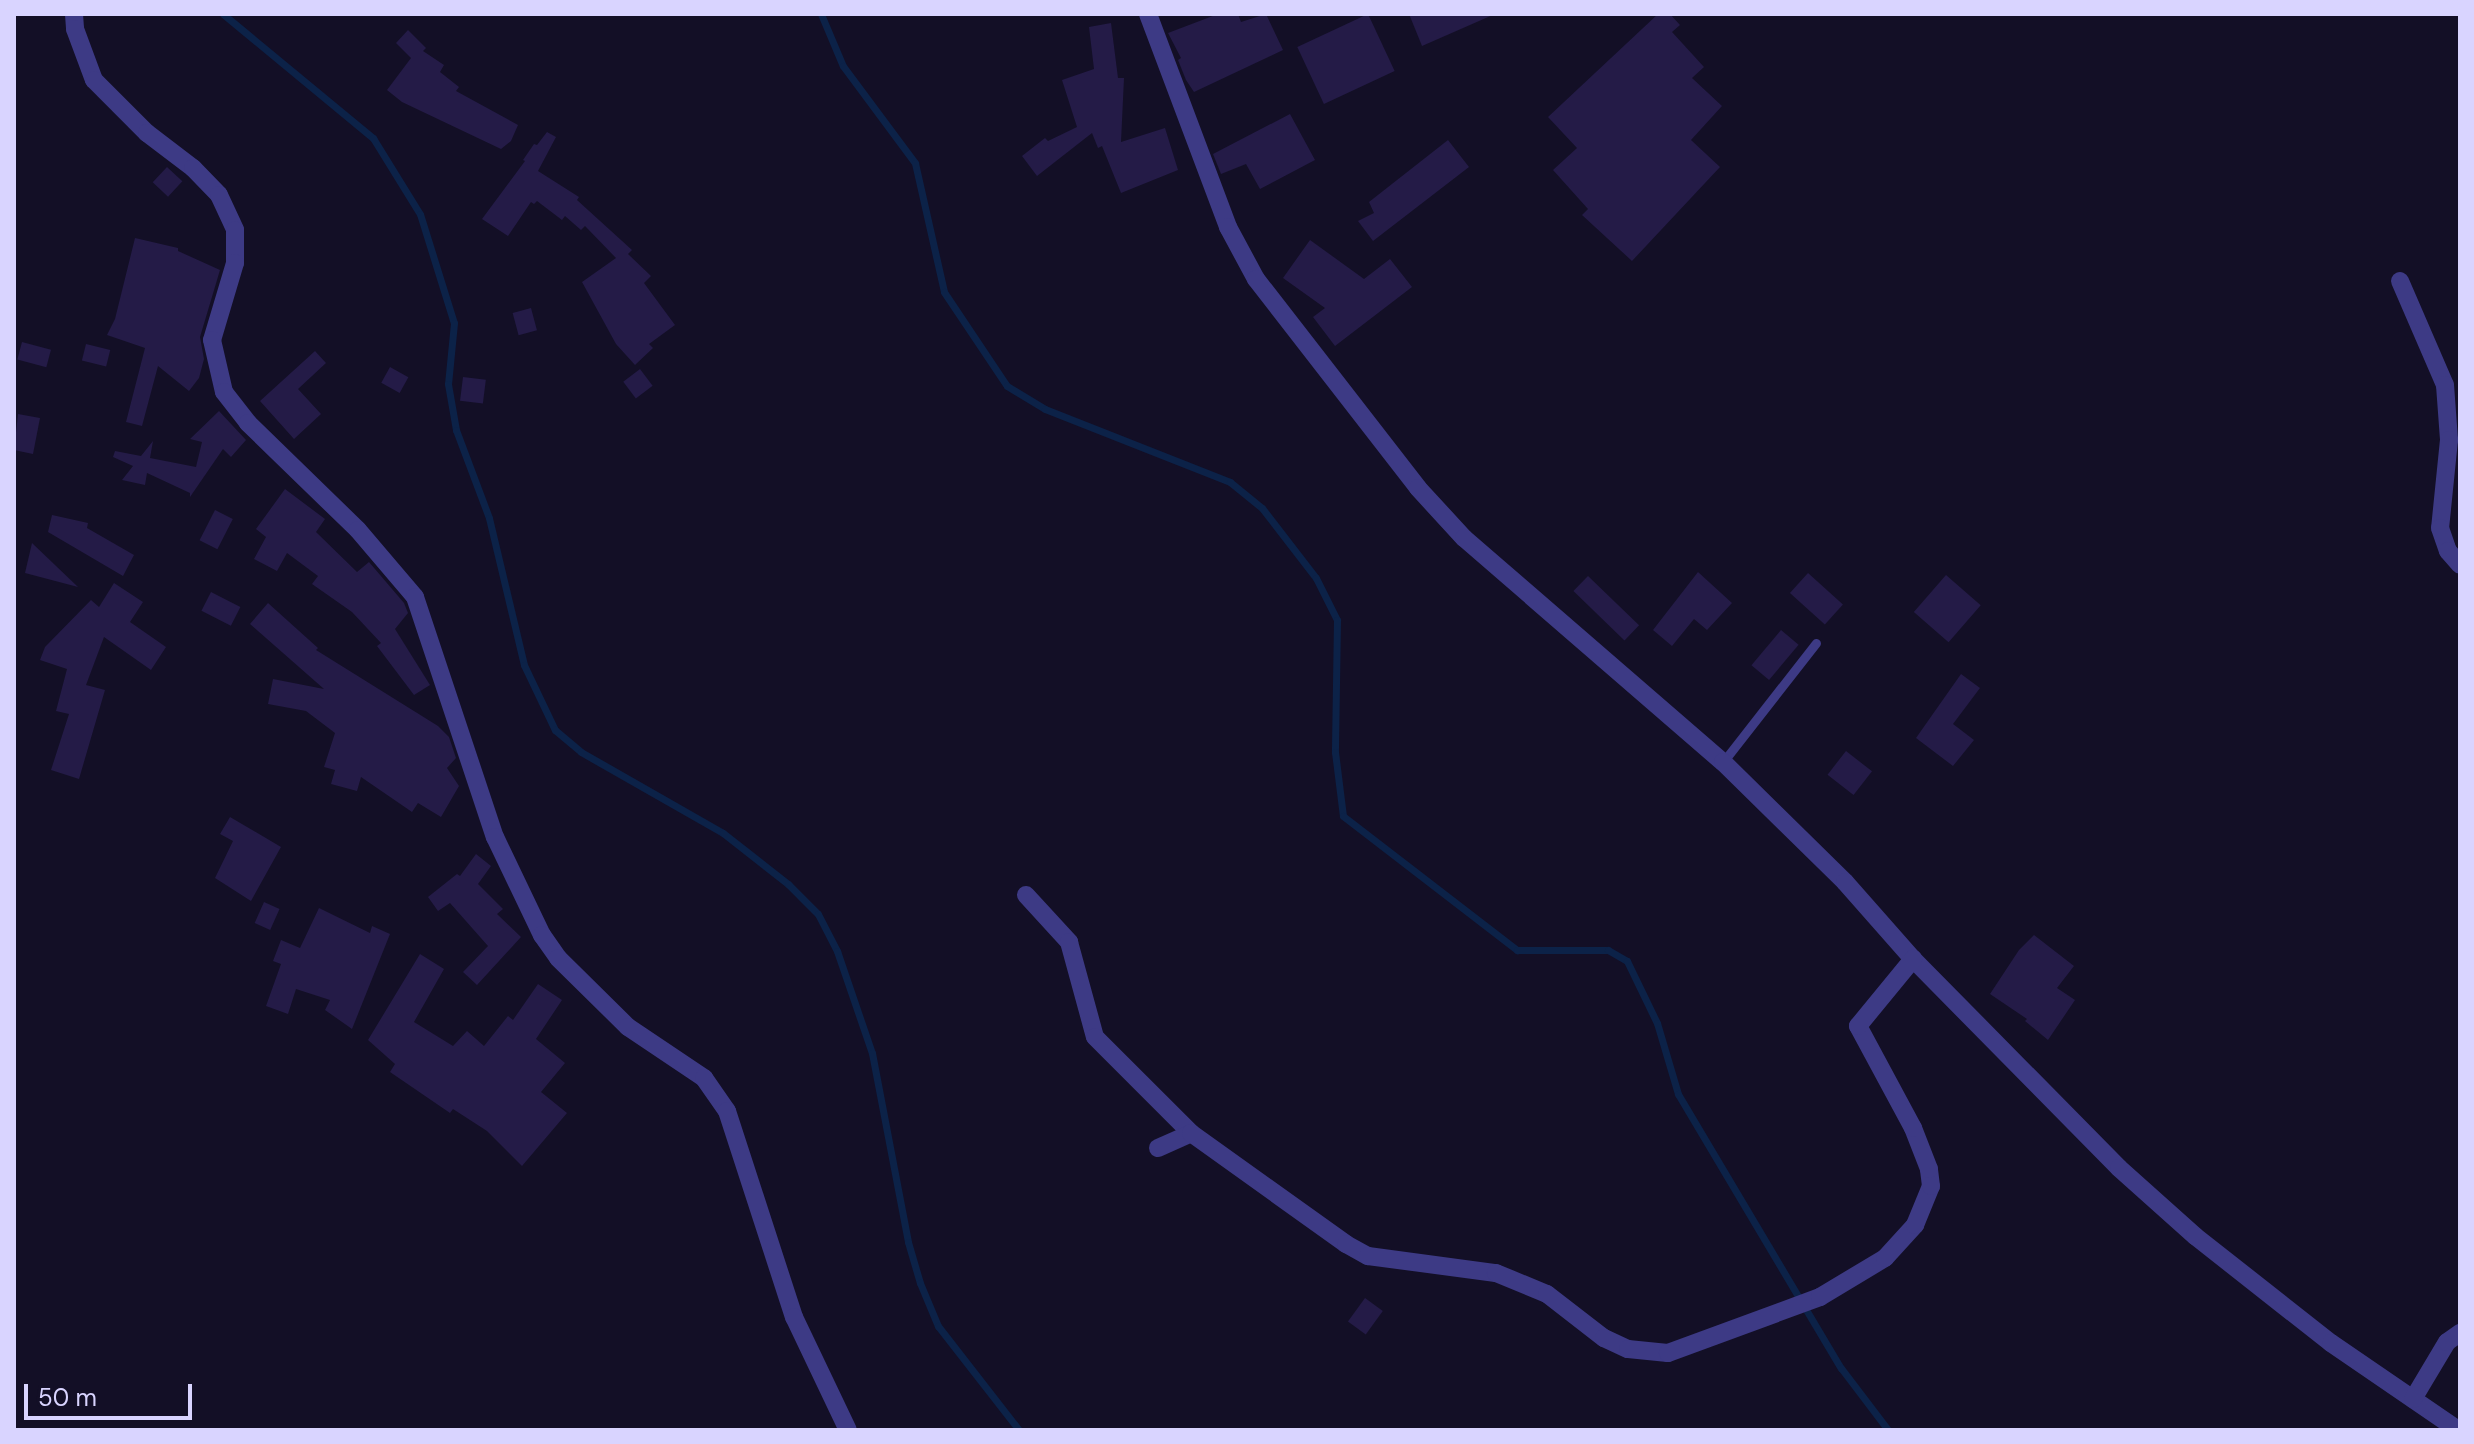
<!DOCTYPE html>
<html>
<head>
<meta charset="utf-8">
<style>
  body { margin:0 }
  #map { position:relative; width:2474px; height:1444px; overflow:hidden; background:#130f26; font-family:"DM Sans",sans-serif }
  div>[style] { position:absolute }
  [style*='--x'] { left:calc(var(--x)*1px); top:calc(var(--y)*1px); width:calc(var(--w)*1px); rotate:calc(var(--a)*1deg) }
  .stream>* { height:7px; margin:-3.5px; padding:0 3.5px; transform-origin:3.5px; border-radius:3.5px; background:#0c2248 }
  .building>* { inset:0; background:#241b47; transform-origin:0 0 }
  .service>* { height:9px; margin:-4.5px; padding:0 4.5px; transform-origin:4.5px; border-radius:4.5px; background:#3d3a85 }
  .minor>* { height:18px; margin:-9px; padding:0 9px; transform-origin:9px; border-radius:9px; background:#3d3a85 }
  span { translate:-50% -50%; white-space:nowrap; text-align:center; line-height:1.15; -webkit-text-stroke:7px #130f26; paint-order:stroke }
  .frame { position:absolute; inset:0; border:16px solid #d9d4ff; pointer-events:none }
  .scale { position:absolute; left:24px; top:1384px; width:168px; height:36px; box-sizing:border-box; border:4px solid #d9d4ff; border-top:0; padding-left:10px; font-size:24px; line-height:28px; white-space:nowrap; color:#d9d4ff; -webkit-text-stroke:6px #130f26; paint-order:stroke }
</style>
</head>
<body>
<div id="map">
  <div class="stream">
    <i style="--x:223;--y:14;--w:195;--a:39.6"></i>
    <i style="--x:373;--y:138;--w:89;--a:58.3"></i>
    <i style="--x:420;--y:214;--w:114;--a:72.7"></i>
    <i style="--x:454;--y:323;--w:61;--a:95.6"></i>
    <i style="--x:448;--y:384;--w:47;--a:80.1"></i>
    <i style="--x:456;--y:430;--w:94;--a:69.4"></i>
    <i style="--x:489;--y:518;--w:151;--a:76.6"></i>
    <i style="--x:524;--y:665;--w:72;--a:64.5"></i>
    <i style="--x:555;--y:730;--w:34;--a:40"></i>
    <i style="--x:581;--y:752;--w:163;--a:29.7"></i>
    <i style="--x:723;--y:833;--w:83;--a:38.1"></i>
    <i style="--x:788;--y:884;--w:42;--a:45"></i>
    <i style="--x:818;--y:914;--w:42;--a:62.8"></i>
    <i style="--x:837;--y:951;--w:108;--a:71.1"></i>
    <i style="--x:872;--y:1053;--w:192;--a:79.2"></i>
    <i style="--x:908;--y:1242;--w:43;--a:73.7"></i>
    <i style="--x:920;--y:1283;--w:47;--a:67.3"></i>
    <i style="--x:938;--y:1326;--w:132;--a:52.1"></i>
    <i style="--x:821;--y:14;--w:56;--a:67.1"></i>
    <i style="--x:843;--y:66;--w:121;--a:53.4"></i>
    <i style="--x:915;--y:163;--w:132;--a:77.3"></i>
    <i style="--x:944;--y:292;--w:113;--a:56.2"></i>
    <i style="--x:1007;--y:386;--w:44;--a:31.2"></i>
    <i style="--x:1045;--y:409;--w:199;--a:21.5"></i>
    <i style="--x:1230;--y:482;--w:41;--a:39.1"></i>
    <i style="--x:1262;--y:508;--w:88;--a:52.4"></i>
    <i style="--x:1316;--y:578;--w:47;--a:63.4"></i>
    <i style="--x:1337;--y:620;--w:132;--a:90.9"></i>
    <i style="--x:1335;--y:752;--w:64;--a:82.9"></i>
    <i style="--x:1343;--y:816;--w:220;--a:37.6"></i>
    <i style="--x:1517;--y:950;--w:91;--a:0"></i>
    <i style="--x:1608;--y:950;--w:22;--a:30"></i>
    <i style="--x:1627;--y:961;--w:69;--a:64.2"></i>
    <i style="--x:1657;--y:1023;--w:74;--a:73.5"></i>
    <i style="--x:1678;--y:1094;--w:319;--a:59.3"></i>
    <i style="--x:1841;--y:1368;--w:78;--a:52.8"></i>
  </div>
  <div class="building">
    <i style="clip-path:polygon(1218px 14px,1238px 14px,1241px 22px,1266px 14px,1283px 50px,1194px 92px,1186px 80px,1178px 60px,1181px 58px,1168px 33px)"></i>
    <i style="left:1368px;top:14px;width:63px;height:78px;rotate:65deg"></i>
    <i style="clip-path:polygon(1409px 14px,1495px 14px,1422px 46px)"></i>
    <i style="clip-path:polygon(1658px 14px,1670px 14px,1680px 25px,1672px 32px,1704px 67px,1692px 78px,1722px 106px,1691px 140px,1720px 167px,1632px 261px,1582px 215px,1588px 209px,1553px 170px,1577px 148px,1548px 117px)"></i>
    <i style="clip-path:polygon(1111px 23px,1118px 78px,1124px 78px,1121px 142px,1165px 128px,1178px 170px,1121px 193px,1102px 146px,1098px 148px,1092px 133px,1037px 176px,1022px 156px,1045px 138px,1048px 141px,1077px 127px,1062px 80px,1094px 69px,1089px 27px)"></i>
    <i style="clip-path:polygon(408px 30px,426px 48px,423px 51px,444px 65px,440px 72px,459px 87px,456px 91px,518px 125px,511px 141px,501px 149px,402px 102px,387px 90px,411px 58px,396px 43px)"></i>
    <i style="clip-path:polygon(1290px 114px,1315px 160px,1260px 189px,1246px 164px,1221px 174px,1213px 154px)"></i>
    <i style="clip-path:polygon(547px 132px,556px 137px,538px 171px,579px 197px,577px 200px,632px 250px,628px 254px,651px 276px,644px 283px,675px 325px,649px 344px,653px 348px,635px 365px,616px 344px,582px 282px,616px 258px,585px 226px,581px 230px,565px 216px,562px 220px,537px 201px,534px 204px,531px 202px,508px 236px,482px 219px,525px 161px,523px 160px,534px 144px,537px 145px)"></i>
    <i style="clip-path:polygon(1448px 140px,1469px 167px,1373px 241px,1358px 221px,1374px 213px,1369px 202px)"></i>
    <i style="left:167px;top:167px;width:21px;height:21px;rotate:43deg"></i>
    <i style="clip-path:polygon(135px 238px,178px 248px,178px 251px,220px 270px,200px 337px,204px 359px,199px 378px,189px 391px,158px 366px,142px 426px,126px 422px,145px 348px,107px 335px,115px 319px)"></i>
    <i style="clip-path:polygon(1310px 240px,1364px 279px,1390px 259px,1412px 287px,1335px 346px,1313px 317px,1325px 308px,1283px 278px)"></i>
    <i style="left:531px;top:308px;width:23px;height:19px;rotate:75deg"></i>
    <i style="left:22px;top:342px;width:30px;height:18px;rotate:15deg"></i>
    <i style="left:86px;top:344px;width:25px;height:17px;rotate:14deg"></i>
    <i style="clip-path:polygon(315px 351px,326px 363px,298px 389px,321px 414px,294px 439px,260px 401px)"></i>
    <i style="left:390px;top:367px;width:21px;height:18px;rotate:29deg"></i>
    <i style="left:640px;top:369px;width:21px;height:21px;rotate:53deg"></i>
    <i style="left:463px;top:377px;width:23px;height:24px;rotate:7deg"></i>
    <i style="clip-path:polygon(219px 411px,246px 440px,231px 457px,223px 449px,190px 497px,190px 493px,147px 473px,145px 485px,122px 480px,133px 466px,113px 457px,115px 451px,141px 456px,153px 441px,150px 458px,196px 467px,202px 442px,190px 439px)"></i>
    <i style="clip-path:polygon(18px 414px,40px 418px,33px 454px,14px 450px)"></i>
    <i style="clip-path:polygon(285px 489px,325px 519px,316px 532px,357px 572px,369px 562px,404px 603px,408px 613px,395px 629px,430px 685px,414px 695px,377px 646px,381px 643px,352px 612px,312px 584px,318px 576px,287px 553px,277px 571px,254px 559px,266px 537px,256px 529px)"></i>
    <i style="left:215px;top:510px;width:20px;height:34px;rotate:27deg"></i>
    <i style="clip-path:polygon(52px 515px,88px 523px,87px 528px,134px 555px,123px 576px,48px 532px)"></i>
    <i style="clip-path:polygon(32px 543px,78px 587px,25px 573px)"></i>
    <i style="clip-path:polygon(1698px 572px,1732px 603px,1707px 630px,1694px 619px,1672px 646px,1653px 630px)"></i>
    <i style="left:1808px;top:573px;width:47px;height:27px;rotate:42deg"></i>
    <i style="left:1946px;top:575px;width:46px;height:49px;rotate:41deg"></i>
    <i style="left:1588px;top:576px;width:71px;height:21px;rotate:44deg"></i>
    <i style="clip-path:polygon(114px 583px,143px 602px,130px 622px,166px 647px,151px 670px,104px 637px,86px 685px,105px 690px,79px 779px,51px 770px,69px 714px,56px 711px,67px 669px,40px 660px,45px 647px,91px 600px,99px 607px)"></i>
    <i style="left:211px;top:592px;width:33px;height:21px;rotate:27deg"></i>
    <i style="clip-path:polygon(268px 603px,318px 648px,316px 650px,438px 726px,449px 737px,456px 758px,447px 768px,459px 786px,441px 817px,418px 803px,412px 812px,361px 777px,357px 791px,331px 784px,335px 770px,324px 767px,335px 733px,306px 711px,268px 704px,273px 679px,324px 689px,250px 624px)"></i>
    <i style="left:1781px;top:630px;width:23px;height:46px;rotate:40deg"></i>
    <i style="clip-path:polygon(1961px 674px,1980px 688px,1953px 724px,1974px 740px,1953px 766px,1916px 738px)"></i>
    <i style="left:1846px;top:751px;width:33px;height:30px;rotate:38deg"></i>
    <i style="clip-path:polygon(230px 817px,281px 847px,251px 901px,215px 878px,233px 841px,220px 834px)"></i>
    <i style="clip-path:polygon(476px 854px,491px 866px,478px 884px,503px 909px,497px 914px,521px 937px,477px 985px,463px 972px,488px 946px,450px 903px,438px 911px,428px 897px,457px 874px,460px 876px)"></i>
    <i style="left:264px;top:902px;width:17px;height:23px;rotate:24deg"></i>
    <i style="clip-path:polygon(319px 908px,370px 933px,372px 926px,390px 934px,352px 1029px,325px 1010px,330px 1000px,296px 989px,288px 1014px,266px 1006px,281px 964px,273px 961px,281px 940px,300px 948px)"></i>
    <i style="clip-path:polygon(2034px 935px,2074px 966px,2057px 988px,2075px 1000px,2048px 1040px,2025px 1021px,2027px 1019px,1990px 994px,2019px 950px)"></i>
    <i style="clip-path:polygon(420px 954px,444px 969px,414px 1022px,453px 1046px,467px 1031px,484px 1046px,508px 1016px,513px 1020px,538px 984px,562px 1000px,536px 1039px,565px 1063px,541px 1092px,567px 1113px,522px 1166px,487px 1131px,453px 1109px,450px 1113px,390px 1072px,395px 1064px,368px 1040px)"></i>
    <i style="left:1365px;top:1298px;width:22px;height:29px;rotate:36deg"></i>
  </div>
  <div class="service">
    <i style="--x:1723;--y:762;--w:151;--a:-52"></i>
  </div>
  <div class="minor">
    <i style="--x:74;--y:14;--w:15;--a:86"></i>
    <i style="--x:75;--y:29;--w:54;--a:69.6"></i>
    <i style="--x:94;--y:80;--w:75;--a:45"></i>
    <i style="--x:147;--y:133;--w:58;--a:37.3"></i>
    <i style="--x:193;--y:168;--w:37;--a:46"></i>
    <i style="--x:219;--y:195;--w:38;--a:65"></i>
    <i style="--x:235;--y:230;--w:33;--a:90"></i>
    <i style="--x:235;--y:263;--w:80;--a:106.6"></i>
    <i style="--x:212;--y:340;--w:53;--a:77"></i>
    <i style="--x:224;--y:392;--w:39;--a:52"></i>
    <i style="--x:248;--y:423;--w:153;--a:44.2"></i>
    <i style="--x:358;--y:530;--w:88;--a:49.6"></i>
    <i style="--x:415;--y:597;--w:253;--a:71.6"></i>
    <i style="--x:495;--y:837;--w:109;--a:64.4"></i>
    <i style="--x:542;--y:935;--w:28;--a:55"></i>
    <i style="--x:558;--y:958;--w:98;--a:44.6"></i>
    <i style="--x:628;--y:1027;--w:92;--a:33.9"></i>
    <i style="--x:704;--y:1078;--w:40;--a:55.1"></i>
    <i style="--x:727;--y:1111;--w:217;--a:72"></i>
    <i style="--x:794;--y:1317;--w:125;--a:64.5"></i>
    <i style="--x:1148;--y:14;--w:228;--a:69.4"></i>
    <i style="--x:1228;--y:227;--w:59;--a:61.7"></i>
    <i style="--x:1256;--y:279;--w:264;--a:52.2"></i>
    <i style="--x:1418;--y:488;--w:68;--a:47.4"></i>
    <i style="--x:1464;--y:538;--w:342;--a:40.9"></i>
    <i style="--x:1723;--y:762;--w:171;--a:44.5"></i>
    <i style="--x:1845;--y:882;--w:103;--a:48.6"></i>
    <i style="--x:1913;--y:959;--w:293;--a:45.4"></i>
    <i style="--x:2119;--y:1168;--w:102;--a:41.8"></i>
    <i style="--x:2195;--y:1236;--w:173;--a:38.2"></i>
    <i style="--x:2331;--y:1343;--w:154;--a:34.4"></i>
    <i style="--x:2400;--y:281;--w:113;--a:66.6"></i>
    <i style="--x:2445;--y:385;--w:55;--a:85.8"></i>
    <i style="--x:2449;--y:440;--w:88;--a:95.8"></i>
    <i style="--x:2440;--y:528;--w:24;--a:71"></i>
    <i style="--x:2448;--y:551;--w:18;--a:49"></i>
    <i style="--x:1026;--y:895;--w:64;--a:47.5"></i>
    <i style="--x:1069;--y:942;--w:98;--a:74.7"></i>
    <i style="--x:1095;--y:1037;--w:136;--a:45"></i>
    <i style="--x:1158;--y:1148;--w:36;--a:-24"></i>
    <i style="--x:1191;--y:1133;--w:191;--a:35.6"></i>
    <i style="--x:1346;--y:1244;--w:25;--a:29"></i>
    <i style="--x:1368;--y:1256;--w:129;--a:7.6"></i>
    <i style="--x:1496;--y:1273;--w:55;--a:22.4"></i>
    <i style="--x:1547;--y:1294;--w:72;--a:37.7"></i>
    <i style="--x:1604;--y:1338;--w:26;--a:25"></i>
    <i style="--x:1628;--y:1349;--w:40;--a:5.7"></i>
    <i style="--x:1668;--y:1353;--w:162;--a:-20.2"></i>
    <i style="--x:1820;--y:1297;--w:76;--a:-31"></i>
    <i style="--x:1885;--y:1258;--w:45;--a:-47.7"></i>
    <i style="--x:1915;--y:1225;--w:42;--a:-67.7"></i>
    <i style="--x:1931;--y:1186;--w:17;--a:-97"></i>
    <i style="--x:1929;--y:1169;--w:44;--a:-111.3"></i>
    <i style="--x:1913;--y:1128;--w:116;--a:-118.3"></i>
    <i style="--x:1858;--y:1026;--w:87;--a:-50.6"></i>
    <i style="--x:2413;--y:1399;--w:66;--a:-59.2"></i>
    <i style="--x:2447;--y:1342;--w:16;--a:-35"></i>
  </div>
  <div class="frame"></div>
  <div class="scale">50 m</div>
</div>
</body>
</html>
